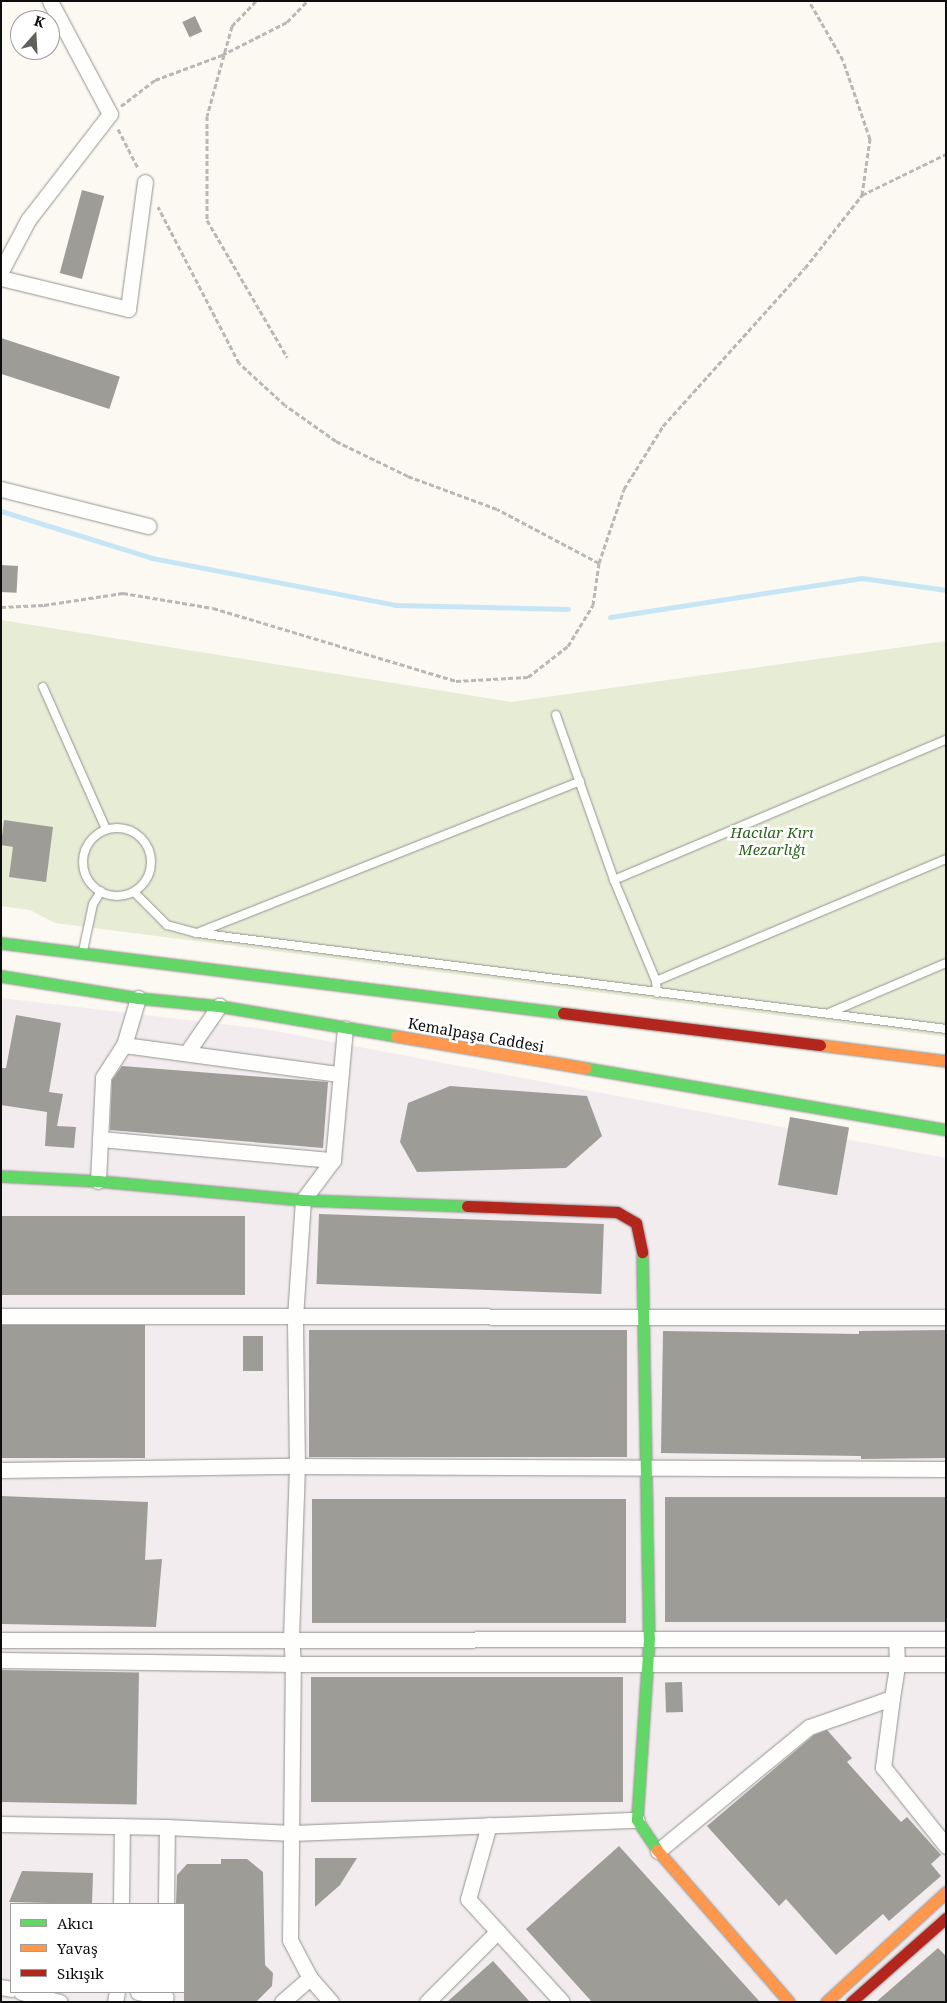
<!DOCTYPE html>
<html>
<head>
<meta charset="utf-8">
<style>
  body { margin:0 }
  #map { position:relative; width:947px; height:2003px; overflow:hidden; background:#fbf9f1; font-family:"Noto Serif",serif }
  div>[style] { position:absolute }
  [style*='--x'] { left:calc(var(--x)*1px); top:calc(var(--y)*1px); width:calc(var(--w)*1px); rotate:calc(var(--a)*1deg) }
  .industrial>* { inset:0; background:#f2ecee }
  .cemetery>* { inset:0; background:#e7ecd5 }
  .stream>* { height:5px; margin:-2.5px; padding:0 2.5px; transform-origin:2.5px; border-radius:2.5px; background:#c7e6f5 }
  .building>* { inset:0; background:#9e9c97; transform-origin:0 0 }
  .path>* { height:3px; margin-top:-1.5px; transform-origin:0; background:repeating-linear-gradient(90deg,#b8b8b6 0 5px,transparent 0 7.5px) }
  .roads { filter:drop-shadow(0 0 1px #949390) drop-shadow(0 0 1px #949390) }
  .lane>* { height:8px; margin:-4px; padding:0 4px; transform-origin:4px; border-radius:4px; background:#fefefd }
  .lane>.ring { margin:-4px; padding:0; box-sizing:content-box; background:none; border:8px solid #fefefd; border-radius:50% }
  .street>* { height:15px; margin:-7.5px; padding:0 7.5px; transform-origin:7.5px; border-radius:7.5px; background:#fefefd }
  .fast>* { height:11px; margin:-5.5px; padding:0 5.5px; transform-origin:5.5px; border-radius:5.5px; background:#63d668 }
  .slow>* { height:11px; margin:-5.5px; padding:0 5.5px; transform-origin:5.5px; border-radius:5.5px; background:#ff974d }
  .jam>* { height:11px; margin:-5.5px; padding:0 5.5px; transform-origin:5.5px; border-radius:5.5px; background:#b3261e }
  span { translate:-50% -50%; white-space:nowrap; text-align:center; line-height:1.15; -webkit-text-stroke:5px #fff; paint-order:stroke }
  .park-label { font-size:15px; color:#2d661c; font-style:italic }
  .street-label { font-size:15px; color:#0d0d0d }
  .frame { position:absolute; inset:0; border:2px solid #0d0d0d; pointer-events:none }
  .legend { position:absolute; left:10px; top:1903px; width:175px; height:90px; box-sizing:border-box; background:#fff; border:1px solid #9e9e9e; margin:0; padding:6px 9px; list-style:none; font-size:15px; color:#0d0d0d }
  .legend li { display:flex; align-items:center; gap:10px; height:25px }
  .legend b { width:25px; border:1px solid #9e9e9e }
  .north { position:absolute; left:10px; top:10px; width:50px; height:50px; box-sizing:border-box; background:#fff; border:1px solid #9e9e9e; border-radius:50%; rotate:19deg; font-size:14px; font-weight:700; line-height:20px; text-align:center; color:#0d0d0d }
  .north::after { content:''; display:block; margin:auto; width:18px; height:22px; background:#60605d; clip-path:polygon(50% 0,100% 100%,50% 72%,0 100%) }
</style>
</head>
<body>
<div id="map">
  <div class="industrial">
    <i style="clip-path:polygon(evenodd,1px 998px,264px 1029px,946px 1158px,946px 2002px,1px 2002px,1px 998px,11px 1904px,184px 1904px,184px 1992px,11px 1992px,11px 1904px)"></i>
  </div>
  <div class="cemetery">
    <i style="clip-path:polygon(1px 620px,511px 702px,946px 641px,946px 1037px,55px 923px,30px 910px,1px 906px)"></i>
  </div>
  <div class="stream">
    <i style="--x:1;--y:511;--w:158;--a:17.3"></i>
    <i style="--x:152;--y:558;--w:248;--a:10.9"></i>
    <i style="--x:395;--y:605;--w:173;--a:1.3"></i>
    <i style="--x:610;--y:617;--w:255;--a:-8.8"></i>
    <i style="--x:862;--y:578;--w:85;--a:8.1"></i>
  </div>
  <div class="building">
    <i style="left:195px;top:16px;width:17px;height:14px;rotate:65deg"></i>
    <i style="left:82px;top:190px;width:23px;height:86px;rotate:15deg"></i>
    <i style="left:1px;top:338px;width:125px;height:34px;rotate:18deg"></i>
    <i style="left:1px;top:565px;width:17px;height:27px;rotate:3deg"></i>
    <i style="clip-path:polygon(4px 820px,53px 827px,46px 882px,9px 877px,13px 847px,1px 845px)"></i>
    <i style="clip-path:polygon(16px 1015px,61px 1023px,49px 1092px,63px 1094px,57px 1126px,76px 1127px,74px 1148px,45px 1146px,47px 1112px,1px 1105px,1px 1068px,6px 1068px)"></i>
    <i style="clip-path:polygon(122px 1066px,328px 1082px,323px 1148px,110px 1130px,112px 1080px)"></i>
    <i style="clip-path:polygon(450px 1086px,587px 1096px,602px 1136px,566px 1168px,417px 1172px,400px 1142px,408px 1103px)"></i>
    <i style="left:790px;top:1117px;width:60px;height:69px;rotate:10deg"></i>
    <i style="left:319px;top:1214px;width:285px;height:70px;rotate:2deg"></i>
    <i style="left:245px;top:1216px;width:79px;height:244px;rotate:90deg"></i>
    <i style="left:1px;top:1325px;width:144px;height:133px"></i>
    <i style="left:309px;top:1330px;width:318px;height:127px"></i>
    <i style="clip-path:polygon(946px 1330px,946px 1458px,861px 1459px,861px 1456px,661px 1453px,663px 1331px,859px 1334px,859px 1331px)"></i>
    <i style="left:243px;top:1336px;width:20px;height:35px"></i>
    <i style="clip-path:polygon(1px 1496px,148px 1502px,145px 1560px,162px 1559px,156px 1627px,1px 1624px)"></i>
    <i style="left:946px;top:1497px;width:125px;height:281px;rotate:90deg"></i>
    <i style="left:312px;top:1499px;width:314px;height:124px"></i>
    <i style="left:1px;top:1670px;width:138px;height:132px;rotate:1deg"></i>
    <i style="left:311px;top:1677px;width:312px;height:125px"></i>
    <i style="left:682px;top:1682px;width:30px;height:17px;rotate:88deg"></i>
    <i style="clip-path:polygon(827px 1730px,852px 1758px,847px 1762px,901px 1822px,907px 1817px,941px 1855px,931px 1864px,941px 1876px,889px 1921px,883px 1914px,836px 1955px,786px 1899px,779px 1906px,707px 1826px,814px 1735px)"></i>
    <i style="clip-path:polygon(619px 1846px,760px 2002px,592px 2002px,526px 1929px)"></i>
    <i style="clip-path:polygon(315px 1858px,357px 1858px,340px 1885px,315px 1907px)"></i>
    <i style="clip-path:polygon(221px 1859px,247px 1859px,263px 1872px,265px 1965px,273px 1973px,272px 1986px,256px 2002px,184px 2002px,184px 1904px,176px 1904px,177px 1875px,187px 1864px,221px 1864px)"></i>
    <i style="clip-path:polygon(22px 1871px,93px 1873px,92px 1904px,9px 1902px)"></i>
    <i style="clip-path:polygon(938px 1948px,946px 1956px,946px 2002px,876px 2002px)"></i>
    <i style="clip-path:polygon(493px 1961px,530px 2002px,447px 2002px)"></i>
  </div>
  <div class="path">
    <i style="--x:256;--y:1;--w:35;--a:134"></i>
    <i style="--x:232;--y:26;--w:93;--a:105.5"></i>
    <i style="--x:207;--y:116;--w:104;--a:90"></i>
    <i style="--x:207;--y:220;--w:159;--a:59.7"></i>
    <i style="--x:121;--y:106;--w:43;--a:-37.4"></i>
    <i style="--x:155;--y:80;--w:72;--a:-20.5"></i>
    <i style="--x:222;--y:55;--w:73;--a:-26.9"></i>
    <i style="--x:287;--y:22;--w:29;--a:-46"></i>
    <i style="--x:118;--y:129;--w:44;--a:62.9"></i>
    <i style="--x:862;--y:195;--w:93;--a:-26"></i>
    <i style="--x:599;--y:563;--w:78;--a:-71.3"></i>
    <i style="--x:624;--y:489;--w:74;--a:-58.2"></i>
    <i style="--x:663;--y:426;--w:212;--a:-48.1"></i>
    <i style="--x:805;--y:268;--w:93;--a:-52"></i>
    <i style="--x:862;--y:195;--w:57;--a:-81.9"></i>
    <i style="--x:870;--y:139;--w:83;--a:-108.9"></i>
    <i style="--x:843;--y:60;--w:68;--a:-120"></i>
    <i style="--x:1;--y:607;--w:43;--a:-2.7"></i>
    <i style="--x:44;--y:605;--w:80;--a:-8.6"></i>
    <i style="--x:123;--y:593;--w:91;--a:9.5"></i>
    <i style="--x:213;--y:608;--w:254;--a:16.7"></i>
    <i style="--x:456;--y:681;--w:72;--a:-3.2"></i>
    <i style="--x:528;--y:677;--w:51;--a:-37.8"></i>
    <i style="--x:568;--y:646;--w:48;--a:-58.6"></i>
    <i style="--x:593;--y:605;--w:42;--a:-81.9"></i>
    <i style="--x:599;--y:563;--w:115;--a:-152.1"></i>
    <i style="--x:497;--y:509;--w:95;--a:-159.7"></i>
    <i style="--x:408;--y:476;--w:80;--a:-154.1"></i>
    <i style="--x:336;--y:441;--w:62;--a:-144.8"></i>
    <i style="--x:285;--y:405;--w:62;--a:-137.6"></i>
    <i style="--x:239;--y:363;--w:176;--a:-117.4"></i>
  </div>
  <div class="roads">
    <div class="lane">
      <i style="--x:43;--y:687;--w:155;--a:66.1"></i>
      <i style="--x:556;--y:715;--w:175;--a:70.6"></i>
      <i style="--x:614;--y:880;--w:109;--a:67.4"></i>
      <i style="--x:656;--y:981;--w:12;--a:85"></i>
      <i class="ring" style="left:83px;top:828px;width:60px;height:60px"></i>
      <i style="--x:614;--y:880;--w:360;--a:-22.9"></i>
      <i style="--x:134;--y:892;--w:47;--a:45"></i>
      <i style="--x:167;--y:925;--w:31;--a:15"></i>
      <i style="--x:197;--y:933;--w:412;--a:-21.6"></i>
      <i style="--x:197;--y:933;--w:755;--a:7.3"></i>
      <i style="--x:83;--y:951;--w:48;--a:-78"></i>
      <i style="--x:93;--y:904;--w:15;--a:-58"></i>
      <i style="--x:656;--y:981;--w:315;--a:-22.8"></i>
      <i style="--x:829;--y:1013;--w:127;--a:-23.1"></i>
    </div>
    <div class="street">
      <i style="--x:1;--y:271;--w:58;--a:-62.1"></i>
      <i style="--x:28;--y:220;--w:134;--a:-52.3"></i>
      <i style="--x:110;--y:114;--w:128;--a:-118"></i>
      <i style="--x:1;--y:278;--w:131;--a:13.7"></i>
      <i style="--x:128;--y:309;--w:128;--a:-82.4"></i>
      <i style="--x:1;--y:489;--w:152;--a:14.1"></i>
      <i style="--x:124;--y:1045;--w:217;--a:7.7"></i>
      <i style="--x:188;--y:1051;--w:55;--a:-55.4"></i>
      <i style="--x:100;--y:1139;--w:234;--a:5.2"></i>
      <i style="--x:98;--y:1181;--w:104;--a:-87.2"></i>
      <i style="--x:103;--y:1077;--w:38;--a:-57"></i>
      <i style="--x:124;--y:1045;--w:49;--a:-73.4"></i>
      <i style="--x:1;--y:1316;--w:945;--a:0.06"></i>
      <i style="--x:1;--y:1470;--w:296;--a:-0.8"></i>
      <i style="--x:297;--y:1466;--w:649;--a:0.26"></i>
      <i style="--x:1;--y:1640;--w:945;--a:-0.06"></i>
      <i style="--x:1;--y:1660;--w:292;--a:0.8"></i>
      <i style="--x:293;--y:1664;--w:653;--a:0"></i>
      <i style="--x:892;--y:1698;--w:70;--a:97.4"></i>
      <i style="--x:883;--y:1767;--w:101;--a:51.4"></i>
      <i style="--x:1;--y:1824;--w:166;--a:1"></i>
      <i style="--x:167;--y:1827;--w:125;--a:2.7"></i>
      <i style="--x:292;--y:1833;--w:345;--a:-2.2"></i>
      <i style="--x:489;--y:1825;--w:77;--a:105.8"></i>
      <i style="--x:468;--y:1899;--w:139;--a:47.6"></i>
      <i style="--x:658;--y:1851;--w:195;--a:-39.4"></i>
      <i style="--x:809;--y:1727;--w:88;--a:-19.3"></i>
      <i style="--x:892;--y:1698;--w:33;--a:-81"></i>
      <i style="--x:897;--y:1665;--w:26;--a:-92"></i>
      <i style="--x:121;--y:1904;--w:78;--a:-89.3"></i>
      <i style="--x:166;--y:1904;--w:77;--a:-89.3"></i>
      <i style="--x:1;--y:1987;--w:10;--a:11"></i>
      <i style="--x:21;--y:1992;--w:40;--a:14.4"></i>
      <i style="--x:138;--y:1992;--w:28;--a:10"></i>
      <i style="--x:115;--y:2002;--w:10;--a:-79"></i>
      <i style="--x:282;--y:2002;--w:37;--a:-41"></i>
      <i style="--x:331;--y:2002;--w:32;--a:-131"></i>
      <i style="--x:310;--y:1978;--w:43;--a:-117.8"></i>
      <i style="--x:290;--y:1940;--w:276;--a:-89.4"></i>
      <i style="--x:293;--y:1664;--w:26;--a:-94"></i>
      <i style="--x:291;--y:1638;--w:172;--a:-88"></i>
      <i style="--x:297;--y:1466;--w:149;--a:-90.8"></i>
      <i style="--x:295;--y:1317;--w:117;--a:-86.1"></i>
      <i style="--x:303;--y:1200;--w:50;--a:-53.1"></i>
      <i style="--x:333;--y:1160;--w:132;--a:-84.8"></i>
      <i style="--x:427;--y:2002;--w:100;--a:-45"></i>
    </div>
    <div class="fast">
      <i style="--x:1;--y:943;--w:566;--a:7.1"></i>
      <i style="--x:1;--y:976;--w:139;--a:9.1"></i>
      <i style="--x:138;--y:998;--w:81;--a:5.6"></i>
      <i style="--x:219;--y:1006;--w:180;--a:9.6"></i>
      <i style="--x:585;--y:1068;--w:366;--a:9.7"></i>
      <i style="--x:1;--y:1176;--w:97;--a:3"></i>
      <i style="--x:98;--y:1181;--w:206;--a:5.3"></i>
      <i style="--x:303;--y:1200;--w:164;--a:2.1"></i>
      <i style="--x:642;--y:1252;--w:386;--a:89"></i>
      <i style="--x:649;--y:1638;--w:182;--a:93.8"></i>
      <i style="--x:637;--y:1820;--w:36;--a:56"></i>
    </div>
    <div class="slow">
      <i style="--x:396;--y:1036;--w:192;--a:9.6"></i>
      <i style="--x:820;--y:1045;--w:127;--a:7.2"></i>
      <i style="--x:657;--y:1850;--w:201;--a:49"></i>
      <i style="--x:826;--y:2002;--w:163;--a:-42.5"></i>
    </div>
    <div class="jam">
      <i style="--x:563;--y:1013;--w:259;--a:7.1"></i>
      <i style="--x:467;--y:1206;--w:150;--a:2.3"></i>
      <i style="--x:617;--y:1212;--w:22;--a:30"></i>
      <i style="--x:636;--y:1223;--w:30;--a:78"></i>
      <i style="--x:851;--y:2002;--w:127;--a:-41.5"></i>
    </div>
  </div>
  <div class="park-label">
    <span style="left:772px;top:841px">Hacılar Kırı<br>Mezarlığı</span>
  </div>
  <div class="street-label">
    <span style="left:476px;top:1035px;rotate:10deg">Kemalpaşa Caddesi</span>
  </div>
  <div class="frame"></div>
  <ul class="legend">
  <li><b style="height:6px;background:#63d668"></b>Akıcı</li>
  <li><b style="height:6px;background:#ff974d"></b>Yavaş</li>
  <li><b style="height:6px;background:#b3261e"></b>Sıkışık</li>
  </ul>
  <div class="north">K</div>
</div>
</body>
</html>
